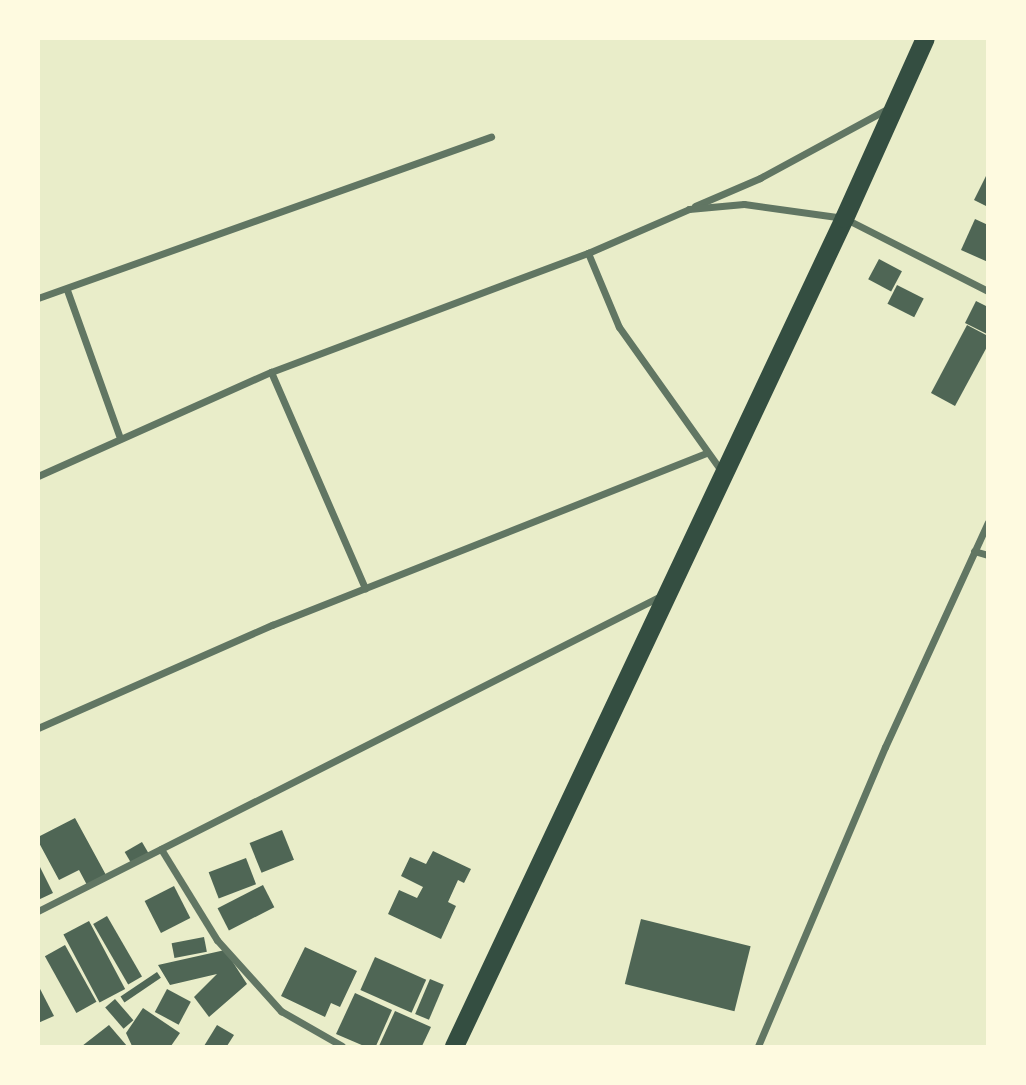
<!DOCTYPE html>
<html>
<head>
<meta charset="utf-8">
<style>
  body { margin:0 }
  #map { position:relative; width:1026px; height:1085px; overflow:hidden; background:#e9edc9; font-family:Poppins,sans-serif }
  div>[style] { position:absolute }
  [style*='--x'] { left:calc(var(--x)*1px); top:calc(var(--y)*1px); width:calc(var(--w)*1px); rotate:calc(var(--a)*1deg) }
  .building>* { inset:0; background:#4f6655; transform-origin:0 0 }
  .minor>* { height:7px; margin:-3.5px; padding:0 3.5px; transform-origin:3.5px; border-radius:3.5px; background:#617663 }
  .trunk>* { height:19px; margin:-9.5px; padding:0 9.5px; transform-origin:9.5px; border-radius:9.5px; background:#344e41 }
  span { translate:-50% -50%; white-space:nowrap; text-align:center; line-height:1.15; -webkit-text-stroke:7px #fefae0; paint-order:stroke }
  .frame { position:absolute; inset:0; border:40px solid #fefae0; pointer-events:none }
</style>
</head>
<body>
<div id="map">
  <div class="building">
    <i style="clip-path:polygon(988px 172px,988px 207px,974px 200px)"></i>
    <i style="clip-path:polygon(975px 219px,988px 225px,988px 262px,961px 250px)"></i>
    <i style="left:879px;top:259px;width:26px;height:23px;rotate:28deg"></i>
    <i style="left:897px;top:285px;width:30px;height:21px;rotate:27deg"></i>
    <i style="clip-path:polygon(976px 301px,988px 307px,987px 334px,965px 323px)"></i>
    <i style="clip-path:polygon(967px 325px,988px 336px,988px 345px,955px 406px,931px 393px)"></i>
    <i style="clip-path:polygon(75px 818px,106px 875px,87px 885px,79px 870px,59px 880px,38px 841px,38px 837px)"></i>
    <i style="left:282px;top:830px;width:32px;height:35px;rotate:68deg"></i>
    <i style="left:142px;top:842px;width:14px;height:20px;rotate:60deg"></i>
    <i style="clip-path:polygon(433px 851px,471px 869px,464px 883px,458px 880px,448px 902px,456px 906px,441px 939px,388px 914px,399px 890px,417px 898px,423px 887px,401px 876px,410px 857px,426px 864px)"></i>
    <i style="left:246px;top:858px;width:28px;height:40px;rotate:69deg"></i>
    <i style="clip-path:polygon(38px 863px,53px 893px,38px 900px)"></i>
    <i style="left:263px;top:885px;width:25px;height:51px;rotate:63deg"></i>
    <i style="left:174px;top:886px;width:36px;height:33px;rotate:63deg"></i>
    <i style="left:107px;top:916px;width:70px;height:16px;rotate:60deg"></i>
    <i style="left:641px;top:919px;width:113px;height:67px;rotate:14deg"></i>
    <i style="left:89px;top:921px;width:77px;height:29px;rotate:62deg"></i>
    <i style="left:204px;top:937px;width:15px;height:33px;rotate:79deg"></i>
    <i style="left:65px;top:945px;width:65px;height:23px;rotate:61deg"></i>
    <i style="clip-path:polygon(305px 947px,357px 971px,340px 1007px,331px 1003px,325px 1017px,281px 996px)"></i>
    <i style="clip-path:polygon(225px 950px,247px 984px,209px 1017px,194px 997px,217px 974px,170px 985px,158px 965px)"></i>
    <i style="left:375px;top:957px;width:56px;height:36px;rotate:24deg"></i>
    <i style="left:157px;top:972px;width:7px;height:44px;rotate:56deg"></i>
    <i style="left:430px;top:979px;width:15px;height:38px;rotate:23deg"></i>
    <i style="clip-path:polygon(38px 985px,54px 1016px,38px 1023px)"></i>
    <i style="left:167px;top:989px;width:27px;height:26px;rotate:28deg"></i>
    <i style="clip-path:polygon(355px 993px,392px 1010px,376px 1046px,364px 1046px,336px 1034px)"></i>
    <i style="left:115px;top:999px;width:28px;height:13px;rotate:49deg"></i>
    <i style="clip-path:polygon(143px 1008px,180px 1033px,171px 1046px,132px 1046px,126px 1033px)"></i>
    <i style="clip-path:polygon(395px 1011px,431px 1027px,422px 1046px,379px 1046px)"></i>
    <i style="clip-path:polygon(109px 1025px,127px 1046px,82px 1046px)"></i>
    <i style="clip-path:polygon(217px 1025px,234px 1035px,227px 1046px,204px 1046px)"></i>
  </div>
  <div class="minor">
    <i style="--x:695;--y:206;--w:71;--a:-23.3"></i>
    <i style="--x:760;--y:178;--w:145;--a:-28.5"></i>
    <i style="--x:588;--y:253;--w:80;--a:67.3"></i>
    <i style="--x:619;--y:327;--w:178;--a:54.6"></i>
    <i style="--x:67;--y:290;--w:157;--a:70.3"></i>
    <i style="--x:38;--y:298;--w:481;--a:-19.6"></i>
    <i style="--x:271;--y:372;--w:236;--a:66.5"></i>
    <i style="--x:38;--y:476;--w:255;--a:-24.1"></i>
    <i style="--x:271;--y:372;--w:339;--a:-20.6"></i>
    <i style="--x:588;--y:253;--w:110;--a:-23.5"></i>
    <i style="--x:689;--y:209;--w:55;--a:-5.2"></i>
    <i style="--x:744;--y:204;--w:101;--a:8"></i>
    <i style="--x:844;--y:218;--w:161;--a:26.9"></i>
    <i style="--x:974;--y:551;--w:15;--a:16"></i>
    <i style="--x:38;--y:728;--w:256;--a:-23.8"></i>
    <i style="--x:272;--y:625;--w:467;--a:-21.6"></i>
    <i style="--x:161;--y:849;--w:107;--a:58.4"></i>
    <i style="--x:217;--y:940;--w:96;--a:48"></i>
    <i style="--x:281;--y:1011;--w:70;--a:29.8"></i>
    <i style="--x:38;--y:911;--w:696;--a:-26.82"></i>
    <i style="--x:758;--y:1046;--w:325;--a:-67"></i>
    <i style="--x:885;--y:747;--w:247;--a:-65.4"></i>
  </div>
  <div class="trunk">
    <i style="--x:454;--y:1046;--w:915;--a:-64.78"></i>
    <i style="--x:844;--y:218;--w:197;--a:-65.8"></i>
  </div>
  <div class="frame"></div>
</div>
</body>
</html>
